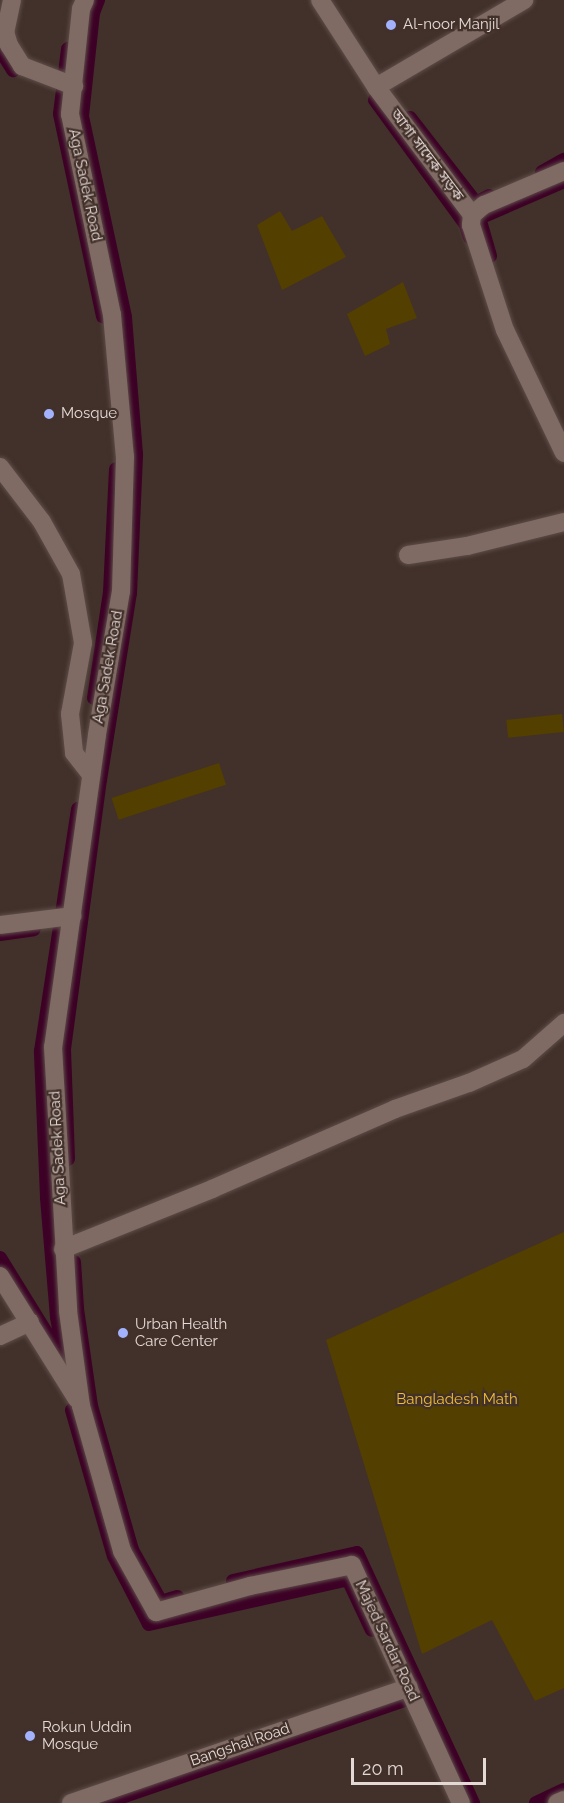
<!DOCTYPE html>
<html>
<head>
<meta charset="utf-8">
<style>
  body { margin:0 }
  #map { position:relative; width:564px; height:1803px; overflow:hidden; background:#42302a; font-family:Raleway,"Noto Sans Bengali",sans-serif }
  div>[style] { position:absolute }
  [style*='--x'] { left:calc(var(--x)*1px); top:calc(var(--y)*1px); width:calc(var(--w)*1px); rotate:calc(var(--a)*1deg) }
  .green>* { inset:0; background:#533f00; transform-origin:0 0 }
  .stream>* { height:14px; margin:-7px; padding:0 7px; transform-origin:7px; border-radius:7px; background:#3d0026 }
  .roads { filter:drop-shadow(0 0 2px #5d4d49) drop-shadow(0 0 2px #5d4d49) }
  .minor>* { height:18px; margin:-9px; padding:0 9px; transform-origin:9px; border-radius:9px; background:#806b64 }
  .dots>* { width:16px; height:16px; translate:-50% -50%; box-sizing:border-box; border:3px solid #42302a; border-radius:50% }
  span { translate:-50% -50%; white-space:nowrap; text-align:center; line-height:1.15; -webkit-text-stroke:4.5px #42302a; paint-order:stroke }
  .poi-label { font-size:15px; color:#e5d9d5 }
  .left { translate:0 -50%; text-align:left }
  .street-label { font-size:15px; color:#e5d9d5 }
  .park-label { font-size:15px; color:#efbe33 }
  .scale { position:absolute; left:351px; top:1758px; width:135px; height:27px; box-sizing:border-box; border:3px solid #e5d9d5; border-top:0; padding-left:8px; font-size:18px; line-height:21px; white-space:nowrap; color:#e5d9d5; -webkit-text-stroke:4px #42302a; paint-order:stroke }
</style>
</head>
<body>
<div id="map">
  <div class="green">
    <i style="clip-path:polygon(280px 211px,292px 231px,322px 216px,346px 257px,282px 290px,257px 225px)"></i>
    <i style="clip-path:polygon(403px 282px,417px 318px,386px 329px,390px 344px,365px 356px,347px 314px)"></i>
    <i style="left:562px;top:714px;width:18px;height:56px;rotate:84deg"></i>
    <i style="left:219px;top:763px;width:23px;height:113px;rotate:72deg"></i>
    <i style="clip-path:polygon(564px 1232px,564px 1688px,535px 1701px,492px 1620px,422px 1654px,326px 1340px)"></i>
  </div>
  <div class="stream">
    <i style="--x:0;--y:49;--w:25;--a:58"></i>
    <i style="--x:68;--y:49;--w:65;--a:97"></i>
    <i style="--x:60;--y:114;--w:207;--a:78"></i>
    <i style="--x:375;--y:100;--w:155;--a:53.9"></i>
    <i style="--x:466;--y:225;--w:13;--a:72"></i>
    <i style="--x:410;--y:118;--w:108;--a:52.2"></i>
    <i style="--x:476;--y:203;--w:15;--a:-28"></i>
    <i style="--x:542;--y:172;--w:25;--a:-29"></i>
    <i style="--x:490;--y:256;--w:40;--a:-106"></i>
    <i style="--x:479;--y:218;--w:93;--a:-23.5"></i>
    <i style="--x:94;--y:698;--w:107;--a:-81.4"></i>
    <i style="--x:110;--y:592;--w:123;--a:-87.2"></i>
    <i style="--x:0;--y:934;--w:34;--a:-8"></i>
    <i style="--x:68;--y:1159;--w:110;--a:-92.1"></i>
    <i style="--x:64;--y:1049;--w:271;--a:-82.4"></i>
    <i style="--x:100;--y:780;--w:189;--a:-80.9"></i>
    <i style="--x:130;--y:593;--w:139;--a:-87.5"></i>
    <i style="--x:136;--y:454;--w:137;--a:-94.6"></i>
    <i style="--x:125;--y:317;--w:206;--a:-102.1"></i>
    <i style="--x:82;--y:116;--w:104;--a:-83.9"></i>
    <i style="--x:93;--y:13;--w:14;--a:-69"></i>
    <i style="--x:0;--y:1258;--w:114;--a:58.3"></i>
    <i style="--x:74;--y:1262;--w:47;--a:86.3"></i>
    <i style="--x:77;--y:1309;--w:98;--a:81.8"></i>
    <i style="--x:91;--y:1406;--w:150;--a:74.1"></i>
    <i style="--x:132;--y:1550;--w:60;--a:60.9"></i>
    <i style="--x:161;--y:1602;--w:17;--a:-17"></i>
    <i style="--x:65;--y:1362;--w:46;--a:-100.1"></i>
    <i style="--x:57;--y:1317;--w:120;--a:-94.8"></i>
    <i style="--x:47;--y:1197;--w:146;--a:-92.4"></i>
    <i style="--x:41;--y:1051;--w:245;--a:-81.3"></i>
    <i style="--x:72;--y:1410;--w:152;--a:74"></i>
    <i style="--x:114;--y:1556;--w:76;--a:62.8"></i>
    <i style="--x:149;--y:1624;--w:204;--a:-12.7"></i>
    <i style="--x:348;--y:1579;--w:56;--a:64.8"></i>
    <i style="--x:233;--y:1581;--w:127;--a:-12.7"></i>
    <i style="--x:357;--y:1553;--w:276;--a:65.1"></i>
    <i style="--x:104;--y:1803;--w:318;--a:-18.9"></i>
    <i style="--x:536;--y:1803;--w:31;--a:-25"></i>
  </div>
  <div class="roads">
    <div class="minor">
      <i style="--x:12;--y:0;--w:33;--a:102"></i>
      <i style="--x:5;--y:32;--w:14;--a:73"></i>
      <i style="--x:9;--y:45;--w:25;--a:58"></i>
      <i style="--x:22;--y:66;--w:56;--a:21"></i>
      <i style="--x:85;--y:0;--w:10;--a:114"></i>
      <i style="--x:81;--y:9;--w:106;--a:96"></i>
      <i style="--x:70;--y:114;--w:205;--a:78.2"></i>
      <i style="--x:112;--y:315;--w:143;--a:84.8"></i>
      <i style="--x:125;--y:457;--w:134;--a:91.7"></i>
      <i style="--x:121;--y:591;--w:146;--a:99.5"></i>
      <i style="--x:97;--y:735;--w:315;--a:98"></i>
      <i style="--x:53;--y:1047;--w:264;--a:86.7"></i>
      <i style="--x:68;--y:1311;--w:96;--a:82.2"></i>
      <i style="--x:81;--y:1406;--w:151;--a:74.2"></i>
      <i style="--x:122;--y:1551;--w:70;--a:60.9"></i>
      <i style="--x:156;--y:1612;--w:98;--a:-15.5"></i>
      <i style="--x:250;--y:1586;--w:104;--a:-11.6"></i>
      <i style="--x:352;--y:1565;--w:262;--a:65.4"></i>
      <i style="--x:320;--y:0;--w:103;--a:57.2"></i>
      <i style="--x:376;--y:87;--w:160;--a:53.1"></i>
      <i style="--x:472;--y:215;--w:10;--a:96"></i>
      <i style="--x:471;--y:225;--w:110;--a:72.1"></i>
      <i style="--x:505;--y:330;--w:136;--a:64.4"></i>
      <i style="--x:376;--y:87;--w:172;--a:-30.4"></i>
      <i style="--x:472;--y:215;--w:16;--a:-40"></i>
      <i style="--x:484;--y:205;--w:87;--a:-23"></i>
      <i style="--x:0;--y:467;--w:69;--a:52.6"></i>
      <i style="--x:42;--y:522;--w:60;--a:60.9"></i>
      <i style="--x:71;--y:574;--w:70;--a:80.1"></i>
      <i style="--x:83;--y:643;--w:72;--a:100.4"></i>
      <i style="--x:70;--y:714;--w:39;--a:84"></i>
      <i style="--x:74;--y:753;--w:28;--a:52"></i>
      <i style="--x:408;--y:555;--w:60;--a:-8.7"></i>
      <i style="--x:467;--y:546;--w:100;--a:-13.9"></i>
      <i style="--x:0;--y:925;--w:73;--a:-7.1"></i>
      <i style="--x:63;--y:1249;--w:161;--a:-21.9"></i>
      <i style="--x:212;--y:1189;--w:200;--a:-23.6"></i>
      <i style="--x:395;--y:1109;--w:78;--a:-19.4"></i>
      <i style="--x:469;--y:1083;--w:59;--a:-24"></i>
      <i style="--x:523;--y:1059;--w:55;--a:-41.3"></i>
      <i style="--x:0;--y:1276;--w:145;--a:58"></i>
      <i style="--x:0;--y:1336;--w:33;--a:-25"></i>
      <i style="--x:71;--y:1803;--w:357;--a:-18.9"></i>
      <i style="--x:557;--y:1803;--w:8;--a:-23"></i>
    </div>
  </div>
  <div class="dots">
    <i style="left:391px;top:25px;background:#a3b2fd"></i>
    <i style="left:49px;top:414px;background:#a3b2fd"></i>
    <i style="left:123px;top:1333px;background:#a3b2fd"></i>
    <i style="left:30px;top:1736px;background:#a3b2fd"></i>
  </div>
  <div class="poi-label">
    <span class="left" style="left:403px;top:25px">Al-noor Manjil</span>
    <span class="left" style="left:61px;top:414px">Mosque</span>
    <span class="left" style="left:135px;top:1333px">Urban Health<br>Care Center</span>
    <span class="left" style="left:42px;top:1736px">Rokun Uddin<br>Mosque</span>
  </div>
  <div class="street-label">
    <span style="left:427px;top:155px;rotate:53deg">আগা সাদেক সড়ক</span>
    <span style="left:85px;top:185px;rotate:78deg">Aga Sadek Road</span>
    <span style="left:108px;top:667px;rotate:-80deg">Aga Sadek Road</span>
    <span style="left:58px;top:1148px;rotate:-93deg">Aga Sadek Road</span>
    <span style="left:387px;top:1641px;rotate:65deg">Majed Sardar Road</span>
    <span style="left:240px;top:1745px;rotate:-19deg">Bangshal Road</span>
  </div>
  <div class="park-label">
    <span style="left:457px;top:1400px">Bangladesh Math</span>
  </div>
  <div class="scale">20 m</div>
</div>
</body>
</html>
